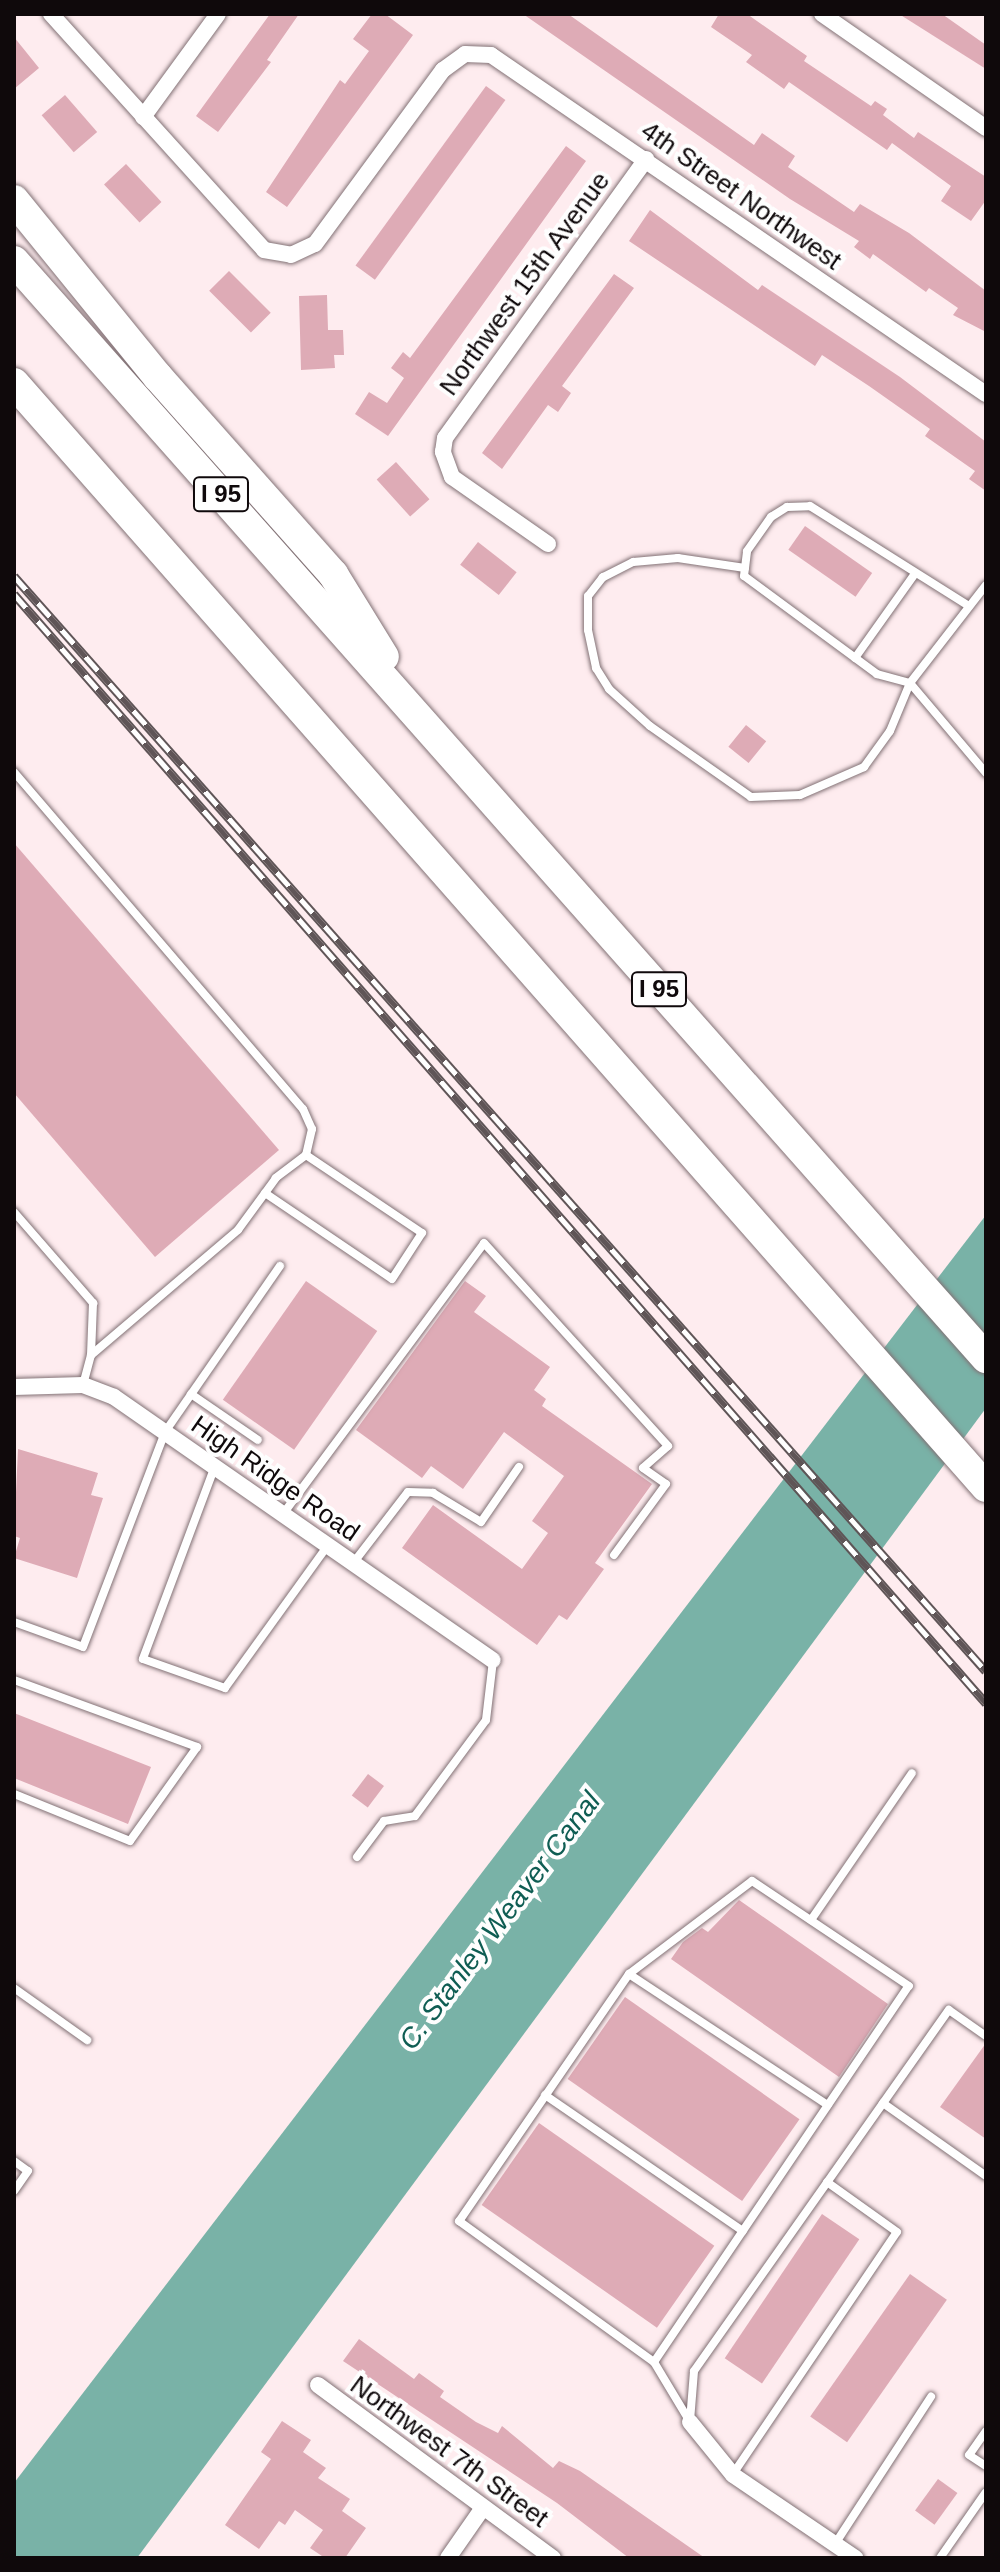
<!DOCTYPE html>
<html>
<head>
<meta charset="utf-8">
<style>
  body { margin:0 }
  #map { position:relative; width:1000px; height:2572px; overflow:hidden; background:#feecef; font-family:Arial,sans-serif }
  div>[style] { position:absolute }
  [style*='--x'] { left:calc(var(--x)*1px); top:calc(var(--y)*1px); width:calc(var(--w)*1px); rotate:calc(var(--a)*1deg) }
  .water>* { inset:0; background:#79b2a7 }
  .building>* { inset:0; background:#deabb6; transform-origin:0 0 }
  .roads { filter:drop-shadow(0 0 2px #827175) drop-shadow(0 0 2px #827175) }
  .lane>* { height:8px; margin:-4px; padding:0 4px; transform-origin:4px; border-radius:4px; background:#fff }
  .street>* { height:16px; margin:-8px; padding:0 8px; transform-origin:8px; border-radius:8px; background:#fff }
  .highway>* { height:30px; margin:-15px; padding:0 15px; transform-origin:15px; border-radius:15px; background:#fff }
  .rail>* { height:9px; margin-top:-4.5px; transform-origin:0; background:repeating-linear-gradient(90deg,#fefefe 0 18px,#5f5557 0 36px); box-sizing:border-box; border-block:2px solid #5f5557 }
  span { translate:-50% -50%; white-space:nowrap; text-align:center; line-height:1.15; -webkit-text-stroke:8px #fefefe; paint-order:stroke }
  .shield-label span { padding:2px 6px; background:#fefefe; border:2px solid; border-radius:6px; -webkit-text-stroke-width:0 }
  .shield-label { font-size:24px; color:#0f090b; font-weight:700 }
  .street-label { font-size:26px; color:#0f090b }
  .water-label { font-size:28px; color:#0f5d53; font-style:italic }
  .frame { position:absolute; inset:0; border:16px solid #0f090b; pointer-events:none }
</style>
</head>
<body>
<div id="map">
  <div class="water">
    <i style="clip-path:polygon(986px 1215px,986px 1408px,137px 2558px,14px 2558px,14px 2483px)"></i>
  </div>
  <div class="building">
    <i style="clip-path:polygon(270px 14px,299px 14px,267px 60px,271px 62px,218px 132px,196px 116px)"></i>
    <i style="clip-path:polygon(372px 14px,385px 14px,413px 35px,287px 207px,266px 192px,340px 80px,345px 84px,369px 51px,353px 39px)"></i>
    <i style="clip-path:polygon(523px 14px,568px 14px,754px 145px,762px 133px,795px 156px,788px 167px,854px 212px,860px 204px,909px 233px,986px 291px,986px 332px,953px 315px,958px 308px,929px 288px,926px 292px,873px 254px,870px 259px,854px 247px,859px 241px,790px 199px)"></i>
    <i style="clip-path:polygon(719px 14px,747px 14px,807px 56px,804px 61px,871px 106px,875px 101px,887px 109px,883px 115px,914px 138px,918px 132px,986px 177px,986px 200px,971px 221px,941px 201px,951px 186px,892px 143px,887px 150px,789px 82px,784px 89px,746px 62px,752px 55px,711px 27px)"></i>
    <i style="clip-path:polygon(899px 14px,942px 14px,986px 45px,986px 69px)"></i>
    <i style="clip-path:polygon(14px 37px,39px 68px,14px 89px)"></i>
    <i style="left:486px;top:86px;width:24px;height:222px;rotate:36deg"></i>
    <i style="left:65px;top:95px;width:49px;height:31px;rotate:49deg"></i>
    <i style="clip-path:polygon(566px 146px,586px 161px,388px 436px,355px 414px,369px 392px,387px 403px,404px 378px,391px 368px,403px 352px,410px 358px)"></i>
    <i style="left:126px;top:164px;width:52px;height:30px;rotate:47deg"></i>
    <i style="clip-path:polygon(650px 210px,758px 290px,762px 285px,900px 377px,986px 442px,986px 491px,969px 479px,975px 471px,925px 436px,930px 429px,869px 386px,822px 355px,815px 366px,629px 241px)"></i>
    <i style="left:229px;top:271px;width:59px;height:28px;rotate:45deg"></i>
    <i style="clip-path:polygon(614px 274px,634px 288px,562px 386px,571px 393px,558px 412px,548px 405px,502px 469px,482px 453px)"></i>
    <i style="clip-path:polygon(327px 295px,328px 330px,343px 330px,344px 355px,334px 355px,335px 368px,301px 370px,299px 296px)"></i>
    <i style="left:396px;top:462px;width:50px;height:26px;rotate:48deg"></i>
    <i style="left:805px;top:526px;width:82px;height:29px;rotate:35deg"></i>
    <i style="left:478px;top:542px;width:49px;height:29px;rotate:38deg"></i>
    <i style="left:746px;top:725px;width:26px;height:28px;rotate:39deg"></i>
    <i style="clip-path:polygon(14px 843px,279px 1150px,155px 1257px,14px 1093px)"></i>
    <i style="left:306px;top:1281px;width:87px;height:145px;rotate:35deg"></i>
    <i style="clip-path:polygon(465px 1281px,486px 1296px,474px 1312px,550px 1367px,534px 1390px,546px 1399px,542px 1406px,652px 1484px,595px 1563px,604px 1569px,567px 1620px,559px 1615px,537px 1645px,402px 1548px,433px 1505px,522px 1569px,548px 1533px,532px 1521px,564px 1476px,504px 1432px,463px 1489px,431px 1466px,422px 1478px,356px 1430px)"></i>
    <i style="clip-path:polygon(18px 1449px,98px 1473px,91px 1495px,103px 1498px,77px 1578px,14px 1558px,20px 1538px,14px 1536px)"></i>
    <i style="clip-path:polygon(14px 1713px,151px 1767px,128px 1824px,14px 1778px)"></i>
    <i style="left:368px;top:1774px;width:20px;height:27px;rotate:37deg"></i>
    <i style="clip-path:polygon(739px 1900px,888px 2004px,839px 2077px,671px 1959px,683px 1942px,702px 1928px,708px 1932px)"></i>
    <i style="left:625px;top:1997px;width:213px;height:100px;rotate:35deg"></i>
    <i style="clip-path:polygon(986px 2043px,986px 2139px,940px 2107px)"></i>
    <i style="left:539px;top:2123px;width:214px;height:100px;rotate:35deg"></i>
    <i style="left:822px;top:2214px;width:45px;height:174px;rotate:34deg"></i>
    <i style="left:910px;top:2274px;width:45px;height:174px;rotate:35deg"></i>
    <i style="clip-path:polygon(359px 2339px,414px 2379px,419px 2373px,444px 2391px,440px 2397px,476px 2422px,498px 2433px,502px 2426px,553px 2468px,559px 2461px,580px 2471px,705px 2558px,629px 2558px,557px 2503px,343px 2361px)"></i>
    <i style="clip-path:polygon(282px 2421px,311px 2440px,303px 2452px,326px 2468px,318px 2478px,350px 2499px,342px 2511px,366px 2528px,345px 2558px,325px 2558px,310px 2548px,323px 2530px,295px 2510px,285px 2525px,279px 2521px,259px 2549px,225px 2525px,271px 2459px,261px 2452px)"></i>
    <i style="left:938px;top:2479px;width:24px;height:39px;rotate:36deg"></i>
  </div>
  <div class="roads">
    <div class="lane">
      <i style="--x:745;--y:568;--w:68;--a:-171.5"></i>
      <i style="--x:678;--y:558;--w:45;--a:174.9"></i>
      <i style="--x:633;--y:562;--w:34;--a:153"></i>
      <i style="--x:603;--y:577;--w:24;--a:128"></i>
      <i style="--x:588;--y:596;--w:34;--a:90"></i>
      <i style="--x:588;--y:630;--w:39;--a:78"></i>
      <i style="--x:596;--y:668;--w:25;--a:58"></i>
      <i style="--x:609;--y:689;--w:55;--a:42.1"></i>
      <i style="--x:650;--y:726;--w:123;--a:35.1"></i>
      <i style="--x:751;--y:797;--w:49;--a:-2.3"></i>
      <i style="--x:800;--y:795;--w:70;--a:-23.6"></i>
      <i style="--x:864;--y:767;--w:44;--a:-54.2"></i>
      <i style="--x:890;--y:731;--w:52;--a:-67.4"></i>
      <i style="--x:910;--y:683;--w:34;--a:-165"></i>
      <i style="--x:877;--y:674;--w:165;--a:-143.6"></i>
      <i style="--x:744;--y:576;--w:25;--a:-83"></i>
      <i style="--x:747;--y:551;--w:42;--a:-54.8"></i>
      <i style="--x:771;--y:517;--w:19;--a:-32"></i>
      <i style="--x:787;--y:507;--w:23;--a:-2"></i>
      <i style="--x:810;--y:506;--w:188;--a:32.2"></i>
      <i style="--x:986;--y:585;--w:124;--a:127.8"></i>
      <i style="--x:910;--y:683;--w:118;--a:49.8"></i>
      <i style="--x:855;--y:658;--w:102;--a:-54.6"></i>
      <i style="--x:14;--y:772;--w:444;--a:49.4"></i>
      <i style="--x:303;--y:1109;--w:22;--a:66"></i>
      <i style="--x:312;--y:1129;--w:27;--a:103"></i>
      <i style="--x:306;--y:1155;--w:38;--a:143"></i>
      <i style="--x:276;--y:1178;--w:64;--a:126.2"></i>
      <i style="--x:238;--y:1230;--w:193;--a:139.6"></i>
      <i style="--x:265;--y:1193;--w:153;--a:34.1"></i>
      <i style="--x:392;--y:1279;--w:55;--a:-56.9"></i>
      <i style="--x:422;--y:1233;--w:140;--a:-146.1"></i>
      <i style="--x:14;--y:1212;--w:121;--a:49"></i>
      <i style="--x:93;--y:1303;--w:52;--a:92.2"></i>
      <i style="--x:91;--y:1355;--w:31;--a:105"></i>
      <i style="--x:191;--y:1394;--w:81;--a:34.5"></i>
      <i style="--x:215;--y:1466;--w:206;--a:110.5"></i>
      <i style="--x:143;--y:1659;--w:87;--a:19.5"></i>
      <i style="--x:225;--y:1688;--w:176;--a:-54.2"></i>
      <i style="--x:283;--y:1514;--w:337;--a:-53.4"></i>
      <i style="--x:484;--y:1243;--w:274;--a:47.8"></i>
      <i style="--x:668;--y:1446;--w:33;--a:139"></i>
      <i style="--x:643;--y:1468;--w:28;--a:35"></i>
      <i style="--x:666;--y:1484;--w:88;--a:126.2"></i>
      <i style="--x:354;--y:1562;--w:88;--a:-52.4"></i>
      <i style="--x:408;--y:1492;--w:25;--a:2"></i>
      <i style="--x:433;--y:1493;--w:56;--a:31.1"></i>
      <i style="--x:481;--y:1522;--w:67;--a:-55.4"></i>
      <i style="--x:14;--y:1622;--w:73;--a:19.9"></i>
      <i style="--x:83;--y:1647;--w:230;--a:-69.1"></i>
      <i style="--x:165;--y:1432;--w:202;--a:-55.3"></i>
      <i style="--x:14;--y:1680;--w:195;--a:20.1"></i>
      <i style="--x:197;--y:1747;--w:115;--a:125.5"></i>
      <i style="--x:130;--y:1841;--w:125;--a:-157.9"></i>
      <i style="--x:357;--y:1857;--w:45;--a:-53.1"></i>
      <i style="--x:384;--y:1821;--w:31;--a:-9"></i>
      <i style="--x:415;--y:1816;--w:119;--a:-53.5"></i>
      <i style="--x:486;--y:1720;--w:60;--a:-83.3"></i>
      <i style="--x:811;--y:1920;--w:178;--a:-55.5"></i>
      <i style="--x:629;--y:1974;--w:238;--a:33.4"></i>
      <i style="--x:14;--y:1988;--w:90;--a:35.5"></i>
      <i style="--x:545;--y:2095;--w:240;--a:34.5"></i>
      <i style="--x:883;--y:2103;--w:126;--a:35.3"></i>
      <i style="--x:14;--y:2161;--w:17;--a:36"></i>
      <i style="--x:28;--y:2171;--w:24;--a:125"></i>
      <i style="--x:654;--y:2362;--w:454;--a:-55.9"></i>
      <i style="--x:909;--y:1986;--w:189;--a:-146.2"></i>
      <i style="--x:752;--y:1881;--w:154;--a:142.9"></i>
      <i style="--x:629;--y:1974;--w:300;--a:124.5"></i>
      <i style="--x:459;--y:2221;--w:241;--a:35.9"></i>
      <i style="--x:654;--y:2362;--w:70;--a:59"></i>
      <i style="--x:690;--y:2421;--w:50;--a:-85.4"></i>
      <i style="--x:694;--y:2371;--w:442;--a:-54.8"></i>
      <i style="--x:949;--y:2010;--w:45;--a:35.1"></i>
      <i style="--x:986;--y:2431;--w:29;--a:125"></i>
      <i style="--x:969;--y:2455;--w:20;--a:33"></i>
      <i style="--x:733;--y:2474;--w:292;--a:-55.9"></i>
      <i style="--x:897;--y:2232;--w:86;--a:-144.5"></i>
      <i style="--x:835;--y:2544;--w:176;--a:-56.9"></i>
      <i style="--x:940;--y:2558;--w:80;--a:-55.1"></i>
    </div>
    <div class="street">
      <i style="--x:51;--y:14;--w:318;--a:47.9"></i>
      <i style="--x:264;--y:250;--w:27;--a:10"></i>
      <i style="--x:291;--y:255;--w:26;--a:-25"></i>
      <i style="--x:315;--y:244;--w:216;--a:-53.7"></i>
      <i style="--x:443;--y:70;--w:27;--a:-36"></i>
      <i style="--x:465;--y:54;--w:26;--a:2"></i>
      <i style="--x:491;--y:55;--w:600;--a:34.41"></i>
      <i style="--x:822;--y:14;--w:200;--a:34.8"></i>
      <i style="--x:143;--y:117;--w:127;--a:-53.9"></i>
      <i style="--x:548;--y:544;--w:117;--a:-145.1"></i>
      <i style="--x:452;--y:477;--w:27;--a:-110"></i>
      <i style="--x:443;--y:452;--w:14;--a:-82"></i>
      <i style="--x:445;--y:438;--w:344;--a:-54.2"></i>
      <i style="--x:14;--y:1387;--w:69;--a:-1.7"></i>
      <i style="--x:83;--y:1385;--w:33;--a:21"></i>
      <i style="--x:114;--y:1397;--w:461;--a:34.8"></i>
      <i style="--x:318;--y:2385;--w:292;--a:36.4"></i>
      <i style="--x:690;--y:2422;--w:68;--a:50.9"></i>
      <i style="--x:733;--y:2475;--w:148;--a:34.2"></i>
      <i style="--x:448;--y:2558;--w:60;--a:-55.2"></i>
    </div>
    <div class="highway">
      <i style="--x:14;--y:200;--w:228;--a:50.9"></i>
      <i style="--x:158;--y:377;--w:264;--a:48.4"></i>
      <i style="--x:333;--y:574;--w:97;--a:58.4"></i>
      <i style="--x:14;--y:261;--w:1466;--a:48.46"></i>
      <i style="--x:14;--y:383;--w:1471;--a:48.64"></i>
    </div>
  </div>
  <div class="rail">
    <i style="--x:14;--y:576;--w:1464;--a:48.41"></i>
    <i style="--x:14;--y:594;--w:1475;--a:48.77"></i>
  </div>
  <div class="shield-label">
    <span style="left:221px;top:494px">I 95</span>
    <span style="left:659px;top:989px">I 95</span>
  </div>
  <div class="street-label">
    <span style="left:741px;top:196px;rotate:35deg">4th Street Northwest</span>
    <span style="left:525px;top:284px;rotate:-54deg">Northwest 15th Avenue</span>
    <span style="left:275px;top:1479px;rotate:35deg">High Ridge Road</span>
    <span style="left:449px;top:2452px;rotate:36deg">Northwest 7th Street</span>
  </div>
  <div class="water-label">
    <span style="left:500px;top:1921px;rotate:-53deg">C. Stanley Weaver Canal</span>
  </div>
  <div class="frame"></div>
</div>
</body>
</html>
